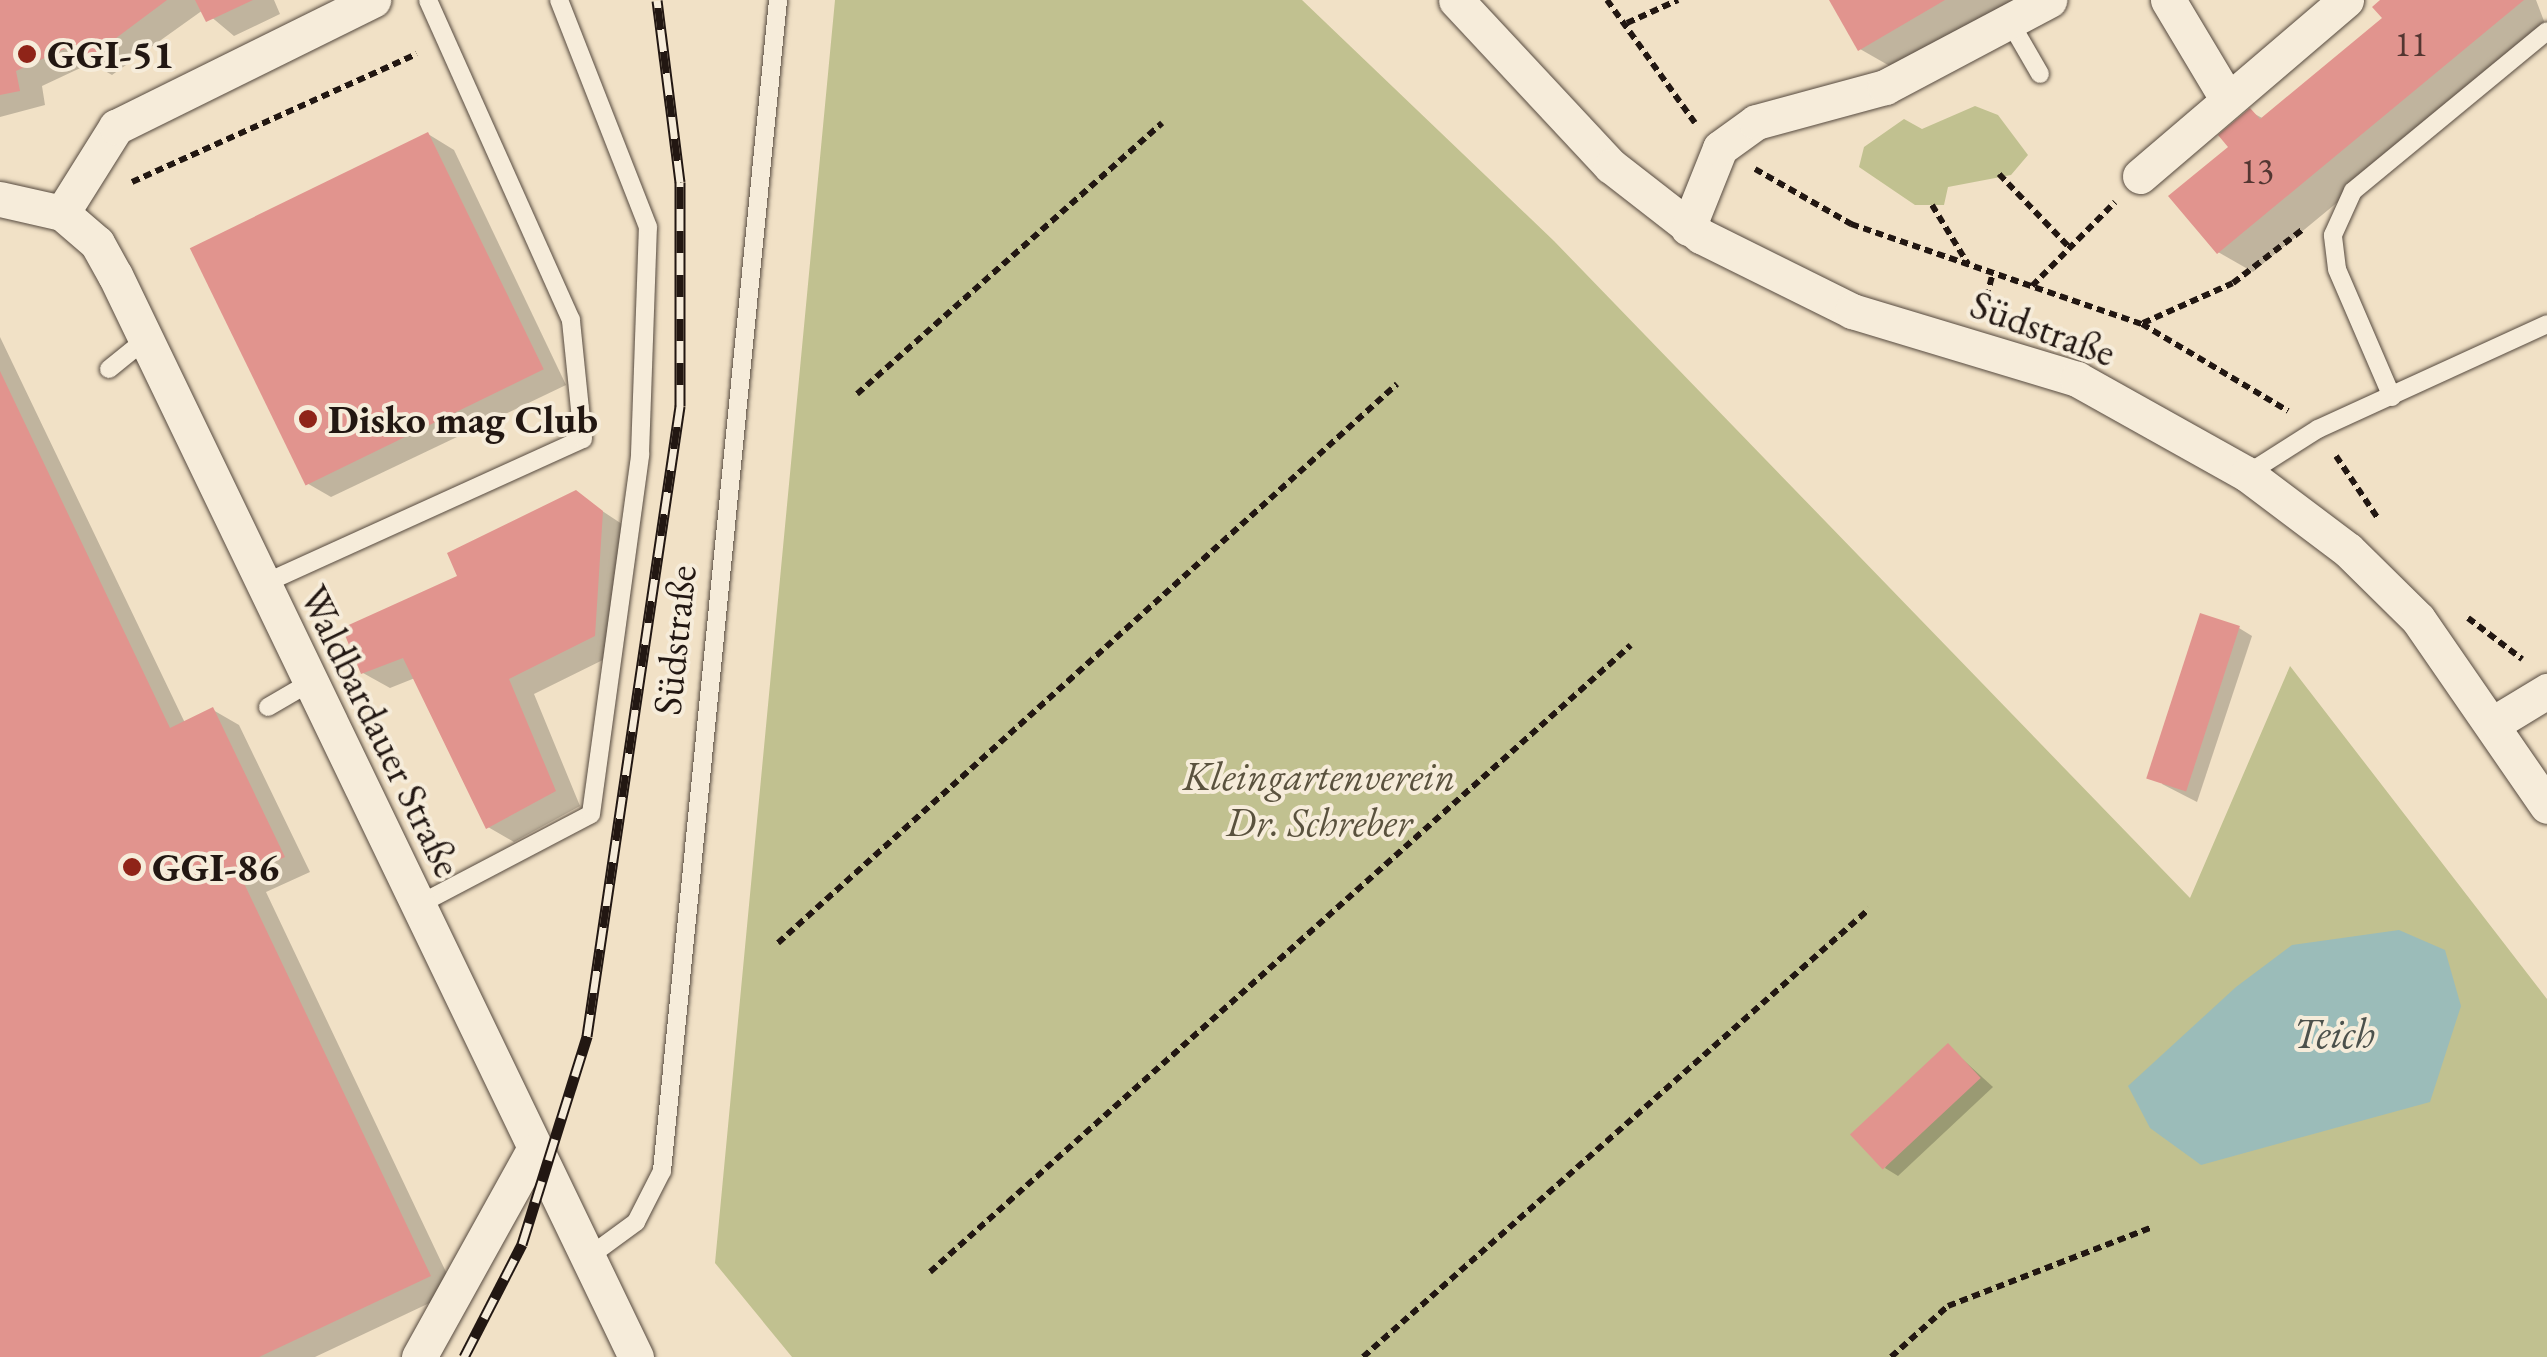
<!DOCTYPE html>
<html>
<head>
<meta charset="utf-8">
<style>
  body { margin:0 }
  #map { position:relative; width:2547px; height:1357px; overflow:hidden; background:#f1e1c6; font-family:"EB Garamond",serif }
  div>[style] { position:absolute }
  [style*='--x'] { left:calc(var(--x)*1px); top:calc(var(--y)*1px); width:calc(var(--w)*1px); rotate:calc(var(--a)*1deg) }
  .green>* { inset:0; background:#c1c190 }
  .water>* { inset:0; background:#9bbcb9 }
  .shadow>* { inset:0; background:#0003 }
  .building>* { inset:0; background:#e1948e; transform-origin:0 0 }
  .path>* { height:6px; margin-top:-3px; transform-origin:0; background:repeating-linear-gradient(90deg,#221712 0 8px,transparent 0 13px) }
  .roads { filter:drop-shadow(0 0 2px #564a3f) drop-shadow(0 0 2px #564a3f) }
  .lane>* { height:18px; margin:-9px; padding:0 9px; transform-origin:9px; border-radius:9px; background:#f6ecda }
  .street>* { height:35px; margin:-17.5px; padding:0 17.5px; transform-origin:17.5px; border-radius:17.5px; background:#f6ecda }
  .rail>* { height:11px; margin-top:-5.5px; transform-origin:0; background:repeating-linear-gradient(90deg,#f6ecda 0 22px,#221712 0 44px); box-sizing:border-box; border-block:2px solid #221712 }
  .dots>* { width:28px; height:28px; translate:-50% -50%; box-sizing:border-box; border:5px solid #f6ecda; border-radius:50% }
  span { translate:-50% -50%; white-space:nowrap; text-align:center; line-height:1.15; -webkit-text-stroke:8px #f6ecda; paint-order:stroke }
  .number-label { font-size:35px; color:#523631 }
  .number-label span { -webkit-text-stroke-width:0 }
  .poi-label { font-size:40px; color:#221712; font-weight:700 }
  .left { translate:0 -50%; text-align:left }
  .street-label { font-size:40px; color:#221712 }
  .park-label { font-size:40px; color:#5a523e; font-style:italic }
  .water-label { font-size:42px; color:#4c514c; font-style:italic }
</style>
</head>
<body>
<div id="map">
  <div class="green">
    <i style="clip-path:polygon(835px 0,1302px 0,1554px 241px,2190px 898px,2290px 666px,2547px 999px,2547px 1357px,792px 1357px,715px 1263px)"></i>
    <i style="clip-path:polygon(1975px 106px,1998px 115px,2028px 155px,2011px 175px,1948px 187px,1944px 205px,1915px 205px,1859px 167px,1864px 147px,1904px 119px,1922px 129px)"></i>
  </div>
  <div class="water">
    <i style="clip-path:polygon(2399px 930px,2445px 950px,2461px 1006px,2430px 1102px,2201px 1165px,2150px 1128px,2128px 1086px,2236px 987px,2292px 945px)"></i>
  </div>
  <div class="shadow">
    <i style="clip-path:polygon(0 0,274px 0,280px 14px,234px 36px,203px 10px,112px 75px,91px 63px,42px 86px,45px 105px,0 117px)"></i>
    <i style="clip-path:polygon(1832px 0,2013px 0,1895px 69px,1860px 49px)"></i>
    <i style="clip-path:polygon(2384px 0,2536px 0,2547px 29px,2253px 272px,2218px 252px,2231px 147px,2251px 112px,2264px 119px,2385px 19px)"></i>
    <i style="clip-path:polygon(428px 134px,454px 150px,566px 385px,331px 497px,305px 482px)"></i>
    <i style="clip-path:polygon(0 337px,185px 723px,213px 710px,239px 725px,310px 872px,266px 892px,455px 1291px,315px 1357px,0 1357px)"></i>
    <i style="clip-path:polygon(575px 493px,628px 528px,621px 651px,534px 694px,580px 806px,514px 842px,488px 827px,415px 678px,390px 688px,363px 673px,460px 577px)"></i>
    <i style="clip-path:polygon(2239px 628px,2252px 636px,2197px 802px,2162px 784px)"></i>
    <i style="clip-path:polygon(1948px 1046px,1993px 1087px,1898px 1176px,1885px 1168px)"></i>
  </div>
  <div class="building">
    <i style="clip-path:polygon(0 0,167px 0,84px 62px,71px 46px,16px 71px,20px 91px,0 95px)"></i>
    <i style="clip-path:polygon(195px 0,253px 0,206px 22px)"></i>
    <i style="clip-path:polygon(1829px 0,1945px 0,1858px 51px)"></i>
    <i style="clip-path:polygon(2380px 0,2524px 0,2217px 254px,2168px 196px,2228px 147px,2218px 135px,2250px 108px,2260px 119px,2382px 18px,2372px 7px)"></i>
    <i style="left:428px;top:132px;width:264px;height:265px;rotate:64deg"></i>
    <i style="clip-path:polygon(0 371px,170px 728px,213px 707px,285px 857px,241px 877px,431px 1276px,259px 1357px,0 1357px)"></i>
    <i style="clip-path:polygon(576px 490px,603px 511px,595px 636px,509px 679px,556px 791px,486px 829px,403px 658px,361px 674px,342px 628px,457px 576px,447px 553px)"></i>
    <i style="left:2200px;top:613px;width:42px;height:174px;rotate:18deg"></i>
    <i style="left:1948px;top:1043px;width:48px;height:134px;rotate:47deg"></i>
  </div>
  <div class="path">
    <i style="--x:1607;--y:0;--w:151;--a:54.4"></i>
    <i style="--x:1627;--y:23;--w:56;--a:-24.3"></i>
    <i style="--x:1755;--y:169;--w:111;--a:29.8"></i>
    <i style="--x:1851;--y:224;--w:308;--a:19"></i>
    <i style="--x:2142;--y:324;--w:170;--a:30.8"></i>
    <i style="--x:1999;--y:174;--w:103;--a:46.2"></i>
    <i style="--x:132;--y:182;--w:312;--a:-24.2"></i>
    <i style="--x:1932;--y:205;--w:69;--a:58.6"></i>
    <i style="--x:2032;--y:286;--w:118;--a:-45.3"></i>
    <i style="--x:1983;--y:310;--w:38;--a:-75"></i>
    <i style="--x:2143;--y:323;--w:98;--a:-24"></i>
    <i style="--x:2233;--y:283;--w:88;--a:-37.6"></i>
    <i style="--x:857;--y:394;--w:408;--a:-41.6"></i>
    <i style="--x:2336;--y:456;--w:77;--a:56.1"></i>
    <i style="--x:2468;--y:618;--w:68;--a:37.2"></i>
    <i style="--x:778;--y:943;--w:834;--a:-42.08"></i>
    <i style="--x:930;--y:1272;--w:940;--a:-41.81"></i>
    <i style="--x:1363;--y:1357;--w:676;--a:-41.52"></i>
    <i style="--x:1891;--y:1357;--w:76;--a:-41.8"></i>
    <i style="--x:1948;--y:1306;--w:220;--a:-21.1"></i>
  </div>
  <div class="roads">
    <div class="lane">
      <i style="--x:2010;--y:22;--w:60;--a:60"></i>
      <i style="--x:109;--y:369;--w:48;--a:-39"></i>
      <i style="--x:2392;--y:397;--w:139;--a:-113.3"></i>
      <i style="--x:2337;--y:269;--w:34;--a:-97"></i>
      <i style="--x:2333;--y:235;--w:48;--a:-65.6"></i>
      <i style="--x:2353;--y:191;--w:251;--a:-39.5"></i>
      <i style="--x:2247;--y:474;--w:84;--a:-32.4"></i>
      <i style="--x:2318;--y:429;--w:252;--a:-24.6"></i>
      <i style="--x:263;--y:584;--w:351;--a:-24.4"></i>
      <i style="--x:583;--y:439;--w:120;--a:-95.8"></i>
      <i style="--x:571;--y:320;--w:350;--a:-114.1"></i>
      <i style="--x:268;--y:707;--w:50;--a:-30.2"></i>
      <i style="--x:418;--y:905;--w:195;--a:-27.7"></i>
      <i style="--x:591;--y:814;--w:363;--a:-82.2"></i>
      <i style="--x:640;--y:454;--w:227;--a:-88"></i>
      <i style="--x:648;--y:227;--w:244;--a:-111.4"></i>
      <i style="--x:587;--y:1258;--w:61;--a:-36.3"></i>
      <i style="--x:636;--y:1222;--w:57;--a:-63"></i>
      <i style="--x:662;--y:1171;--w:1177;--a:-84.34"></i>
    </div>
    <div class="street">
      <i style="--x:1456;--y:0;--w:227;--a:47"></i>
      <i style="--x:1611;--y:166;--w:114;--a:37.9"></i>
      <i style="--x:1701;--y:236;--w:169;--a:26.4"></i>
      <i style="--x:1852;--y:311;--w:235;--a:16.8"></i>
      <i style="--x:2077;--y:379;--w:195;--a:29.2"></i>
      <i style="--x:2247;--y:474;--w:126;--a:37"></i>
      <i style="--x:2348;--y:550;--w:98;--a:44.6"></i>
      <i style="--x:2418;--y:619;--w:227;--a:55.4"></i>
      <i style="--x:2168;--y:0;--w:113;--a:59.1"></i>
      <i style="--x:2140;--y:176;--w:271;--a:-40.5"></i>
      <i style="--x:0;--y:199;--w:64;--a:12.7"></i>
      <i style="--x:62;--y:213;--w:46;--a:40.6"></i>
      <i style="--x:97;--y:243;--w:37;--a:61"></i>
      <i style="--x:115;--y:275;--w:1201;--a:64.29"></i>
      <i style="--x:62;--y:213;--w:102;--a:-57.9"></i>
      <i style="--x:116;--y:127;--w:287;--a:-26.3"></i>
      <i style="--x:1688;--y:228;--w:86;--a:-68.2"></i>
      <i style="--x:1720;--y:148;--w:44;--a:-35.8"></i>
      <i style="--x:1756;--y:122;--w:134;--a:-15.2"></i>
      <i style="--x:1885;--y:87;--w:186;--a:-27.9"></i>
      <i style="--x:2496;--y:722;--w:60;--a:-31.3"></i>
      <i style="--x:419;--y:1357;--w:235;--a:-61"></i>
    </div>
  </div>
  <div class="rail">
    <i style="--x:464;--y:1357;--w:127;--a:-62.8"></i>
    <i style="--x:522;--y:1244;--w:218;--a:-72.6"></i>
    <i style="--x:587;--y:1036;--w:637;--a:-81.6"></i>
    <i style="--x:680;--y:406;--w:224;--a:-90"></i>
    <i style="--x:680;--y:182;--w:183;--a:-97.2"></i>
  </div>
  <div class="dots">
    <i style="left:27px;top:54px;background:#8f2418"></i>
    <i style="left:308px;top:419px;background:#8f2418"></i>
    <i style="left:132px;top:867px;background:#8f2418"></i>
  </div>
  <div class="number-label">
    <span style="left:2411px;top:44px">11</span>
    <span style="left:2257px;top:171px">13</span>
  </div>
  <div class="poi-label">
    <span class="left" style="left:47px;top:54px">GGI-51</span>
    <span class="left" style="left:328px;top:419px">Disko mag Club</span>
    <span class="left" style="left:152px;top:867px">GGI-86</span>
  </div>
  <div class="street-label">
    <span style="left:2043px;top:328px;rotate:20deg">Südstraße</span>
    <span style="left:674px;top:640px;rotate:-84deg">Südstraße</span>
    <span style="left:381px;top:731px;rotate:64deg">Waldbardauer Straße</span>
  </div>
  <div class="park-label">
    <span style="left:1319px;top:799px">Kleingartenverein<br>Dr. Schreber</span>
  </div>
  <div class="water-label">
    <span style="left:2334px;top:1034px">Teich</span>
  </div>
</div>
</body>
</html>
